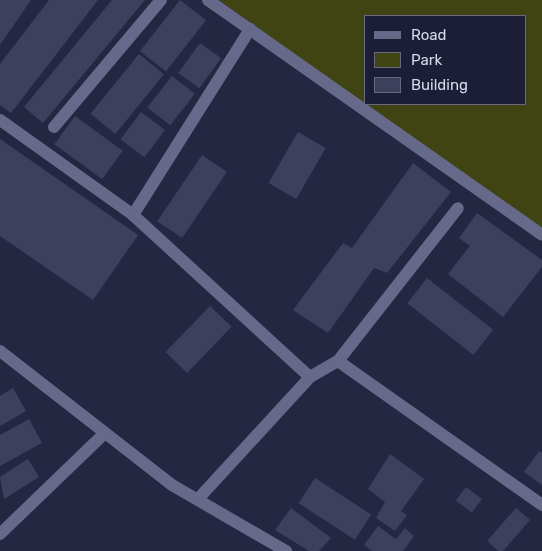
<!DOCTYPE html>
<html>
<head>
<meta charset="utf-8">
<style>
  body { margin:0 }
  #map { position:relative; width:542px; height:551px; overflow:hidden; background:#252742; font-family:Rubik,sans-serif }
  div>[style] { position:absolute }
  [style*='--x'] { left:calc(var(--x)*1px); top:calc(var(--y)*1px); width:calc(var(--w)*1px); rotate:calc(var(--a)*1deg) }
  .green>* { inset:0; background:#404413 }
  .building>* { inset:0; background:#3d405d; transform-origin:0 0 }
  .minor>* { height:12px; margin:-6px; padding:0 6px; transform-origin:6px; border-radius:6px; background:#666989 }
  span { translate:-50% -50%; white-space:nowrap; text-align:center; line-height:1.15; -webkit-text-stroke:4.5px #1c1e37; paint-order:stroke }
  .legend { position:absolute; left:364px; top:15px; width:162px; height:90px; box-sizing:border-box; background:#1c1e37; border:1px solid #66697f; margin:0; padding:6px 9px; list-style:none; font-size:15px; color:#d6d9ea }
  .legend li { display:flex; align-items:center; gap:10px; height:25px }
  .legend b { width:25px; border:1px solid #66697f }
</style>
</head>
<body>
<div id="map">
  <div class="green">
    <i style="clip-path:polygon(evenodd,219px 0,542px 0,542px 231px,219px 0,366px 16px,526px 16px,526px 104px,366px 104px,366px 16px)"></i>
  </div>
  <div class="building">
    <i style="clip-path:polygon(0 0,31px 0,0 45px)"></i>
    <i style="clip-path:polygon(49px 0,98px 0,11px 113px,0 105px,0 64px)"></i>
    <i style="clip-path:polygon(112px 0,145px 0,43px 123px,24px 107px)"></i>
    <i style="left:180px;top:0;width:33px;height:65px;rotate:38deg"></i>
    <i style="left:200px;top:43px;width:26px;height:37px;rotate:36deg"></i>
    <i style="left:139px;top:54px;width:32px;height:77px;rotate:39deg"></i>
    <i style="left:172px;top:76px;width:29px;height:40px;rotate:38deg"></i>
    <i style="left:141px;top:112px;width:30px;height:34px;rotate:37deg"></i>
    <i style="left:75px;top:116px;width:59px;height:35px;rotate:36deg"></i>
    <i style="left:298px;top:132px;width:32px;height:59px;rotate:30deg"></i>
    <i style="clip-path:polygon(0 139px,138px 235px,93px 300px,0 236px)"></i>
    <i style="left:202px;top:155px;width:30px;height:80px;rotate:34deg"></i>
    <i style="clip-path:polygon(413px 163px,451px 192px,387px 273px,374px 268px,328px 333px,293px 310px,343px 243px,352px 248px)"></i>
    <i style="clip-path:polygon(477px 213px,542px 260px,542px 267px,503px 317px,448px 274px,470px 246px,459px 238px)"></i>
    <i style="left:427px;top:278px;width:84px;height:32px;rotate:38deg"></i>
    <i style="left:210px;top:306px;width:30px;height:64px;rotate:44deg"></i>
    <i style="clip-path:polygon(13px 388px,26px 411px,0 426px,0 396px)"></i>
    <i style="clip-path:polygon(29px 419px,42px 443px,0 466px,0 435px)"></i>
    <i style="clip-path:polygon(539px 451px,542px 453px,542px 485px,524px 472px)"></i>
    <i style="clip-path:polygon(390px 454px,424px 479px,401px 511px,407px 515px,395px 531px,376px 518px,385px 502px,368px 489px)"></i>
    <i style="clip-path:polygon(28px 459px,39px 477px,4px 499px,0 477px)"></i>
    <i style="left:315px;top:478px;width:67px;height:30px;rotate:33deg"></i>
    <i style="left:466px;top:487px;width:20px;height:17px;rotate:37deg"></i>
    <i style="clip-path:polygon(291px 508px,331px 538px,319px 551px,309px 551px,275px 530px)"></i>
    <i style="clip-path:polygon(516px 508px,530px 520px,503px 551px,498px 551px,487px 541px)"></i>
    <i style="clip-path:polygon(378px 526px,396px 539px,405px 528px,414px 536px,403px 551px,372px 551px,364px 545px)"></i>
  </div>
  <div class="minor">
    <i style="--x:208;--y:0;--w:408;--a:35.1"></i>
    <i style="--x:0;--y:120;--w:163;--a:35.5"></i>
    <i style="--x:133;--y:215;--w:220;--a:-57.8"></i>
    <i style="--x:54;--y:127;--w:166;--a:-49.9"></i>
    <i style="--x:133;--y:215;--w:240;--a:42.5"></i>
    <i style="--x:0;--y:351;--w:218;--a:37.9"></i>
    <i style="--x:172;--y:485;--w:132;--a:30.1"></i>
    <i style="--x:338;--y:361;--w:194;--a:-51.9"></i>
    <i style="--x:198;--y:499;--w:166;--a:-47.4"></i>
    <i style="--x:310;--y:377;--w:32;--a:-30"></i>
    <i style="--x:338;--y:361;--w:250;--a:35.2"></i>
    <i style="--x:0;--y:534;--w:144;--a:-43.9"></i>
  </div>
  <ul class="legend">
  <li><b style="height:6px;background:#666989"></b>Road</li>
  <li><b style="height:14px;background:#404413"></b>Park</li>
  <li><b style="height:14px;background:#3d405d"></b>Building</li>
  </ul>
</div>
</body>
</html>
